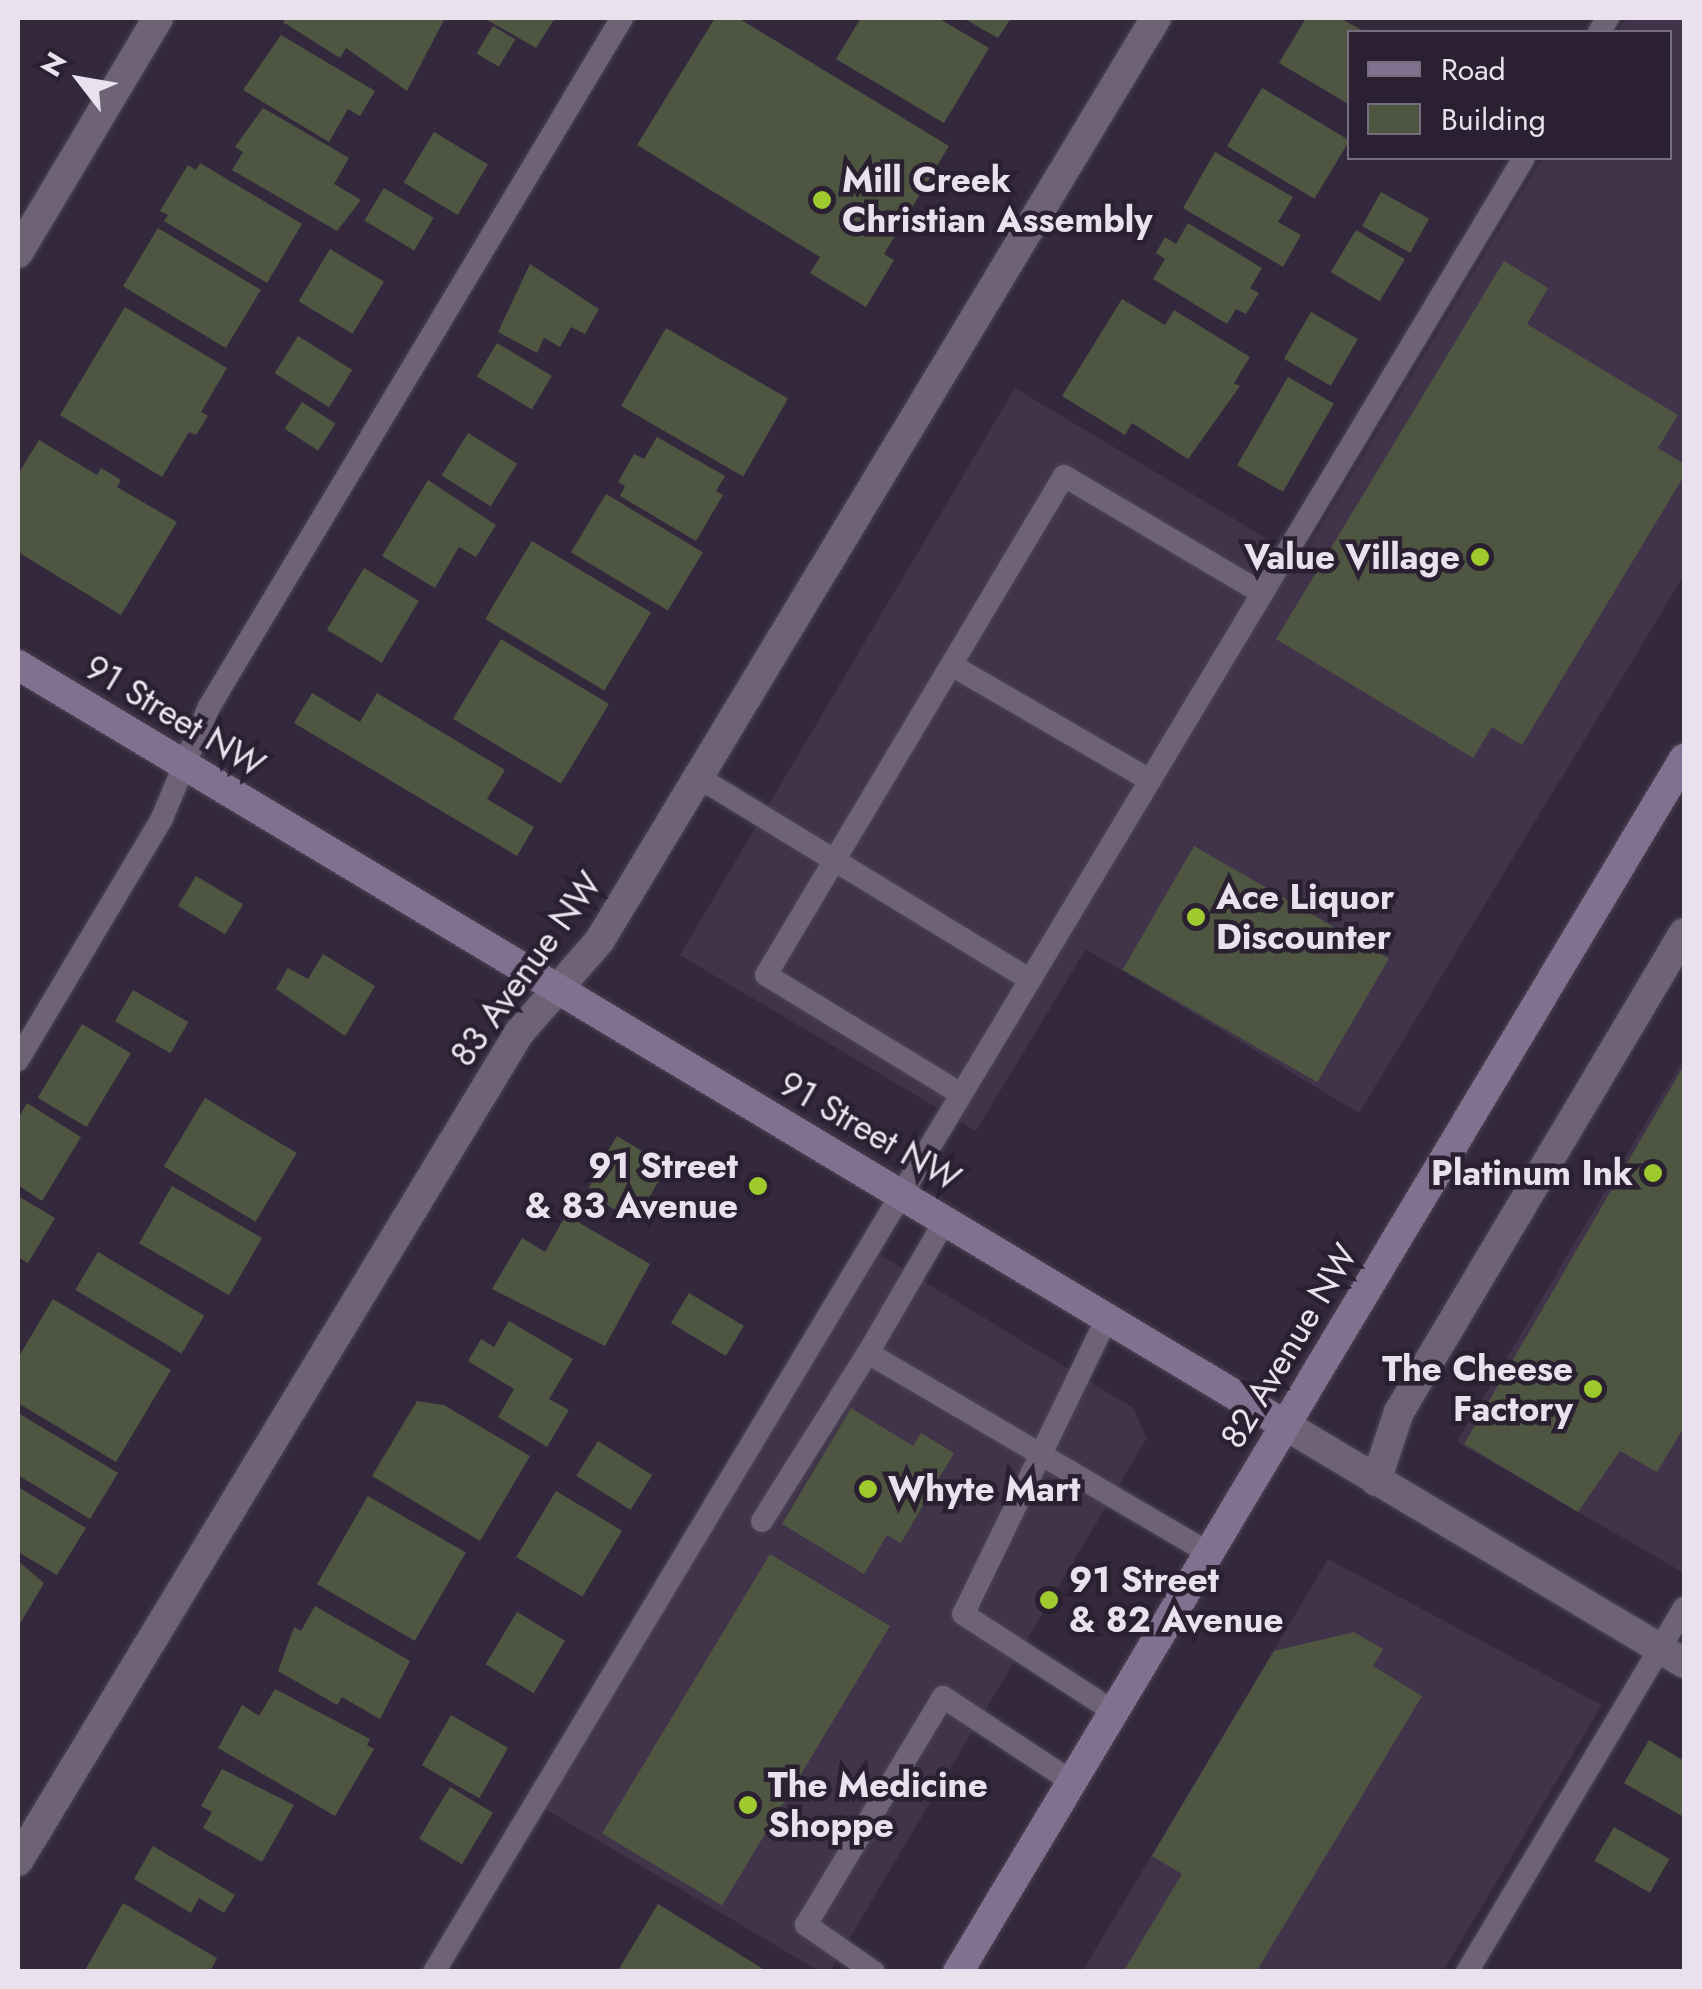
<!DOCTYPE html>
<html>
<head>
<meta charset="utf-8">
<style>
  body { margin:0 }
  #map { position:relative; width:1702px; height:1989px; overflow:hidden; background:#34293c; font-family:Jost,sans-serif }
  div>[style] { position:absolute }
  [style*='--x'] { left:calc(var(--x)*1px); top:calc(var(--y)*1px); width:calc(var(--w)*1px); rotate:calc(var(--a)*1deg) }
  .built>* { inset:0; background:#40334a }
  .building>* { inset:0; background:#4e5641; transform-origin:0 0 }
  .roads { filter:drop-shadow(0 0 2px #4c4454) drop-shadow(0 0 2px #4c4454) }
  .lane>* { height:22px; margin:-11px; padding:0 11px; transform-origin:11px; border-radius:11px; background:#6e6277 }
  .street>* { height:30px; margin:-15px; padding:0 15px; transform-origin:15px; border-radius:15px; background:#6e6277 }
  .secondary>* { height:30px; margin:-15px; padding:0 15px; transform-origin:15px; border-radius:15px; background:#827090 }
  .dots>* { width:28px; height:28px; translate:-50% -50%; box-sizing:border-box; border:5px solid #2a2031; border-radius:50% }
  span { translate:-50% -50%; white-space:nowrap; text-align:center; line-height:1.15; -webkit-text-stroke:9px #2a2031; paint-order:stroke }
  .poi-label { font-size:35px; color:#e9e2ee; font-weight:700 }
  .left { translate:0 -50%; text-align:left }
  .right { translate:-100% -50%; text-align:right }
  .street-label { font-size:35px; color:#e9e2ee }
  .frame { position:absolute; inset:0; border:20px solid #e9e2ee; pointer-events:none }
  .legend { position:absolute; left:1347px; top:30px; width:325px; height:130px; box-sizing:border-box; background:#2a2031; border:2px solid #766e7d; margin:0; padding:12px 18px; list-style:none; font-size:30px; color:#e9e2ee }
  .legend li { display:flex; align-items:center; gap:20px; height:50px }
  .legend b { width:50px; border:2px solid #766e7d }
  .north { position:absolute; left:30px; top:30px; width:100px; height:100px; -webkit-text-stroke:8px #2a2031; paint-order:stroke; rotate:301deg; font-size:28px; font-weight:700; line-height:40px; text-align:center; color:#e9e2ee }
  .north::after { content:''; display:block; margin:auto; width:35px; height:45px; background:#e9e2ee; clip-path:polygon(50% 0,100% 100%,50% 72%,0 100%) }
</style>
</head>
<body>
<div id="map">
  <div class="built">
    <i style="clip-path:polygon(1626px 18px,1684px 18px,1684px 575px,1359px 1113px,1086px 949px,976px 1131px,680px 955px,1015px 388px,1301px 559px,1542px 158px,1670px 158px,1670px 32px,1617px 32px)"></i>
    <i style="clip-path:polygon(1684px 1058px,1684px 1573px,1457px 1442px)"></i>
    <i style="clip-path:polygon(877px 1253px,1133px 1408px,1147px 1438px,830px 1971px,819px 1971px,545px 1809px)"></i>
    <i style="clip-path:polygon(1328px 1559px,1602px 1705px,1443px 1971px,1082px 1972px)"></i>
  </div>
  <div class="building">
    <i style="clip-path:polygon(286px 18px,445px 18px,407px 91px,346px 48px,340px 58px,283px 22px)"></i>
    <i style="clip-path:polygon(484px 18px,555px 18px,536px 48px)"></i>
    <i style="clip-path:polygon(715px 18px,738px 18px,949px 146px,884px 254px,894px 260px,866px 307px,810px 273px,820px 257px,637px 145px)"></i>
    <i style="clip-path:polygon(861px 18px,938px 18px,989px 48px,944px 123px,836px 59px)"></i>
    <i style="clip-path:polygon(963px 18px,1011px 18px,998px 38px)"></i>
    <i style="clip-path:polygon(1306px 18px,1340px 18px,1365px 32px,1350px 32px,1350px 105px,1279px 63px)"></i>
    <i style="left:493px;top:26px;width:26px;height:32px;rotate:31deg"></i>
    <i style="clip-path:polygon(281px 35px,375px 91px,360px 116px,348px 109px,329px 142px,243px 90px)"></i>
    <i style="left:1262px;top:88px;width:102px;height:68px;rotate:31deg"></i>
    <i style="clip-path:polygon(263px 108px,349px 158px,334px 184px,361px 200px,337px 231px,232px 170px,243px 152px,235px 147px)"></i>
    <i style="left:434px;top:132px;width:63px;height:59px;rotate:31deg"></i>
    <i style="clip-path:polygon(1215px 152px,1293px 197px,1278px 222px,1301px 235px,1283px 267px,1183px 208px)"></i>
    <i style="clip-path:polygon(200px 163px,302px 224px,267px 283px,164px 221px,168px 215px,160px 211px,188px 165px,196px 170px)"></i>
    <i style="left:384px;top:188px;width:58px;height:38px;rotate:31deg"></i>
    <i style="left:1381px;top:192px;width:55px;height:39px;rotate:29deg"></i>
    <i style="clip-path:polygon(1188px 223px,1262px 268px,1250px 288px,1259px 293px,1246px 314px,1236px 309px,1227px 324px,1153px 279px,1165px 259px,1156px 253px,1165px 237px,1176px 244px)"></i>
    <i style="left:158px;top:228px;width:120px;height:68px;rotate:31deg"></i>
    <i style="left:1356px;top:230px;width:57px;height:49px;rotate:31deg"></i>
    <i style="left:330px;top:249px;width:63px;height:61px;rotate:31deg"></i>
    <i style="clip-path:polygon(1504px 261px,1548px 288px,1527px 324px,1678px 415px,1658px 448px,1684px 464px,1684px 476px,1522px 745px,1492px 727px,1473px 758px,1276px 639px)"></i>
    <i style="clip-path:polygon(530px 264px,599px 309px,585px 334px,571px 327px,560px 347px,544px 338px,537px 353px,498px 332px)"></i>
    <i style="clip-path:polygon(1122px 299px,1165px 325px,1174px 310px,1250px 357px,1234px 383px,1240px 386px,1188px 459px,1132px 423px,1125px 435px,1062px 396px)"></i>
    <i style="clip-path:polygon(125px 307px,227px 368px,201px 412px,208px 416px,196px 435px,189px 432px,162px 477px,60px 415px)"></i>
    <i style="left:1311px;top:312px;width:54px;height:54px;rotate:30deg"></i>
    <i style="left:666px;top:328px;width:141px;height:90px;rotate:30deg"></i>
    <i style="left:298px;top:336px;width:64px;height:44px;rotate:32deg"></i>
    <i style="left:497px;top:343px;width:64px;height:39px;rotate:31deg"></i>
    <i style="left:1288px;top:377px;width:53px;height:102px;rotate:30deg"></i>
    <i style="left:302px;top:402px;width:40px;height:32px;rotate:33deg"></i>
    <i style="left:468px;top:433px;width:58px;height:50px;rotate:32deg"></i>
    <i style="clip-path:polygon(657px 437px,725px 476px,716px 491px,723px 495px,696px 541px,620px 496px,625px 486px,618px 482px,634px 454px,644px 459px)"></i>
    <i style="clip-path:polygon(39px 440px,97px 475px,101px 468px,121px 480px,117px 487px,177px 522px,121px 615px,18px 552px,18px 474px)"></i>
    <i style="clip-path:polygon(428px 480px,496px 525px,476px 557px,459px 547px,435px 588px,382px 556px)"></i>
    <i style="left:606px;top:494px;width:113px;height:68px;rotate:31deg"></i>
    <i style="left:532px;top:541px;width:139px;height:91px;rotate:31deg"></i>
    <i style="left:364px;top:568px;width:64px;height:72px;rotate:31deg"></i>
    <i style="left:501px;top:639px;width:126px;height:93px;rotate:31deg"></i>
    <i style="clip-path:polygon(312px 693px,360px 722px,377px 693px,505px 770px,487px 799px,534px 827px,517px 856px,294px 723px)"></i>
    <i style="left:1194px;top:846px;width:225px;height:143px;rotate:30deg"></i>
    <i style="left:196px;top:876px;width:55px;height:35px;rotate:31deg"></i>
    <i style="clip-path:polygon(323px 954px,375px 986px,345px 1036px,276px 989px,288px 968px,308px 979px)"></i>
    <i style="left:133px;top:990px;width:64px;height:36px;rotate:30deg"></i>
    <i style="left:82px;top:1024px;width:57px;height:86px;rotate:31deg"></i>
    <i style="clip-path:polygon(1684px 1065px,1684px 1427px,1657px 1472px,1620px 1451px,1578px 1512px,1464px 1444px)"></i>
    <i style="left:205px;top:1098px;width:107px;height:80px;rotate:31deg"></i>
    <i style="clip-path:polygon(27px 1103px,81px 1137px,42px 1201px,18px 1185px,18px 1119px)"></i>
    <i style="clip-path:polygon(617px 1136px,658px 1161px,663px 1153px,672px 1158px,635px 1222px,604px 1203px,593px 1221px,580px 1213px,596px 1169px,589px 1164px,596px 1152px,604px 1158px)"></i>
    <i style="left:172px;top:1186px;width:104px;height:66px;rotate:30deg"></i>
    <i style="clip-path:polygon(18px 1196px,55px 1218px,28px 1263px,18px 1257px)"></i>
    <i style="clip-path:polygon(566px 1215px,650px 1264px,605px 1346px,492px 1289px,522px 1238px,545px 1252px)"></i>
    <i style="left:98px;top:1252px;width:124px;height:44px;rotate:31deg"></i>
    <i style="left:689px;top:1293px;width:64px;height:35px;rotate:31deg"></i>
    <i style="clip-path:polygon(53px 1299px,171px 1370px,116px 1462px,18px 1403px,18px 1358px)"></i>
    <i style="clip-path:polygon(509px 1321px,573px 1359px,549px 1399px,569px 1410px,547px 1447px,498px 1417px,514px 1389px,468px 1361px,481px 1339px,494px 1347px)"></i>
    <i style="clip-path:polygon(417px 1401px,444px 1405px,530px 1456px,480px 1541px,372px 1476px)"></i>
    <i style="clip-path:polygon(851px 1408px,913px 1446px,921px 1433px,954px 1453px,901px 1543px,887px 1535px,864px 1574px,782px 1524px)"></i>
    <i style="clip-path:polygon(18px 1413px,118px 1473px,90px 1519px,18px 1475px)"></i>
    <i style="left:598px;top:1441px;width:64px;height:41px;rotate:32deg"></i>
    <i style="clip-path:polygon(18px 1487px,86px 1528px,57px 1575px,18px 1552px)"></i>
    <i style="left:556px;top:1491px;width:77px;height:77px;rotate:31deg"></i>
    <i style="left:368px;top:1496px;width:113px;height:102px;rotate:30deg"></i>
    <i style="left:770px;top:1554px;width:140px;height:326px;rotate:31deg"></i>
    <i style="clip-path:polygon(18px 1561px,44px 1583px,18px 1627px)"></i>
    <i style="clip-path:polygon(315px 1606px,410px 1661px,380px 1719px,342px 1697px,337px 1705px,278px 1671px,294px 1627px,301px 1631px)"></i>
    <i style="left:517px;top:1612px;width:56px;height:61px;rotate:31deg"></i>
    <i style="clip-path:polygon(1354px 1632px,1383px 1649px,1373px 1666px,1422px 1696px,1256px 1972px,1123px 1972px,1182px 1874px,1152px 1856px,1274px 1651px)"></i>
    <i style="clip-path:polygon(275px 1689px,370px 1739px,367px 1745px,374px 1749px,335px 1816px,218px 1748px,242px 1705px,259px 1716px)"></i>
    <i style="left:451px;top:1715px;width:66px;height:58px;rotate:30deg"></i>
    <i style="clip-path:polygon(1649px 1740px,1684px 1761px,1684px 1817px,1624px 1783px)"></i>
    <i style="clip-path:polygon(222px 1769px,294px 1805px,262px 1862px,203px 1828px,212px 1812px,201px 1806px)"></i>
    <i style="left:450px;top:1787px;width:50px;height:60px;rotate:31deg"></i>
    <i style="left:1614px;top:1827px;width:64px;height:39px;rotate:30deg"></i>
    <i style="clip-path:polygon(153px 1846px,235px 1895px,224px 1913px,199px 1898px,191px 1913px,134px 1879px)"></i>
    <i style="clip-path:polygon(123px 1903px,217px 1958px,210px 1972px,84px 1972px)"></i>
    <i style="clip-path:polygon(658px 1904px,768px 1972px,617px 1972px)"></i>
  </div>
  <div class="roads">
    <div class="lane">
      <i style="--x:1599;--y:32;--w:17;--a:-57"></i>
      <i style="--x:953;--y:666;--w:228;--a:30.1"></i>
      <i style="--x:698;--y:777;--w:389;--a:31.4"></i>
      <i style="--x:18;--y:1060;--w:282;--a:-59.2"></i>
      <i style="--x:162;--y:818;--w:121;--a:-67.1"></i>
      <i style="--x:209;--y:707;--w:803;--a:-59.06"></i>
      <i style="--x:961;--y:1094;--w:228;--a:-148.6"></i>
      <i style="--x:766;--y:975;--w:581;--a:-59.15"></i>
      <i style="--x:1064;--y:476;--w:230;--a:30.6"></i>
      <i style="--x:946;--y:1219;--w:155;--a:120.2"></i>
      <i style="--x:868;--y:1353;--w:395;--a:30.4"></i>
      <i style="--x:1107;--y:1318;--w:329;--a:115.9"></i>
      <i style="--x:963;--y:1614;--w:179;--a:32.9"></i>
      <i style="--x:762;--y:1521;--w:199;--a:-57.8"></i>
      <i style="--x:434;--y:1972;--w:2116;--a:-59"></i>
      <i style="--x:874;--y:1972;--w:83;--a:-145.3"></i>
      <i style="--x:806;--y:1925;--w:266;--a:-59"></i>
      <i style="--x:943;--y:1697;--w:153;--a:33.3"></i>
      <i style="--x:1467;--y:1972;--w:424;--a:-59.2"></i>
    </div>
    <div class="street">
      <i style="--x:18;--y:253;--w:274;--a:-59.2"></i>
      <i style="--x:1285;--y:1425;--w:465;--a:30.8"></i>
      <i style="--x:1376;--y:1481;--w:73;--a:-71.6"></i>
      <i style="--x:1399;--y:1412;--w:557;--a:-59.25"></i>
      <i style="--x:18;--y:1861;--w:968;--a:-58.82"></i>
      <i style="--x:519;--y:1033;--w:123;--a:-48.9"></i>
      <i style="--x:600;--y:940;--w:1077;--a:-58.91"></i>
    </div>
    <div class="secondary">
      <i style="--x:18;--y:665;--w:1477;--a:30.96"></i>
      <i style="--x:958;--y:1972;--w:1414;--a:-59.1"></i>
    </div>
  </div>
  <div class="dots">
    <i style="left:822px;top:200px;background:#9fca2d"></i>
    <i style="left:1480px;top:557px;background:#9fca2d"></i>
    <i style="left:1196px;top:917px;background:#9fca2d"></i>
    <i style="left:1653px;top:1173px;background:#9fca2d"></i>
    <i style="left:758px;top:1186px;background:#9fca2d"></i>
    <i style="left:1593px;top:1389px;background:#9fca2d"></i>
    <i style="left:868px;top:1489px;background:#9fca2d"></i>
    <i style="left:1049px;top:1600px;background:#9fca2d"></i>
    <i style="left:748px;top:1805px;background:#9fca2d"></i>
  </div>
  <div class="poi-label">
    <span class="left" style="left:842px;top:200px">Mill Creek<br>Christian Assembly</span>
    <span class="right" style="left:1460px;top:557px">Value Village</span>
    <span class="left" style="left:1216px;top:917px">Ace Liquor<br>Discounter</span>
    <span class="right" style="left:738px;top:1186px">91 Street<br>&amp; 83 Avenue</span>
    <span class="right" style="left:1633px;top:1173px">Platinum Ink</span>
    <span class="right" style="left:1573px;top:1389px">The Cheese<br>Factory</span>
    <span class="left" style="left:888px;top:1489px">Whyte Mart</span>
    <span class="left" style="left:1069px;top:1600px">91 Street<br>&amp; 82 Avenue</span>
    <span class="left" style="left:768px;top:1805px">The Medicine<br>Shoppe</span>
  </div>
  <div class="street-label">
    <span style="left:175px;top:716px;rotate:31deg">91 Street NW</span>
    <span style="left:526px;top:969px;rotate:-54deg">83 Avenue NW</span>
    <span style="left:870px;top:1131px;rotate:30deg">91 Street NW</span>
    <span style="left:1289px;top:1346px;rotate:-59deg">82 Avenue NW</span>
  </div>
  <div class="frame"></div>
  <ul class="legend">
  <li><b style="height:12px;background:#827090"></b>Road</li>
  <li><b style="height:28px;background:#4e5641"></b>Building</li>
  </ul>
  <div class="north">N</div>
</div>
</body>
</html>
